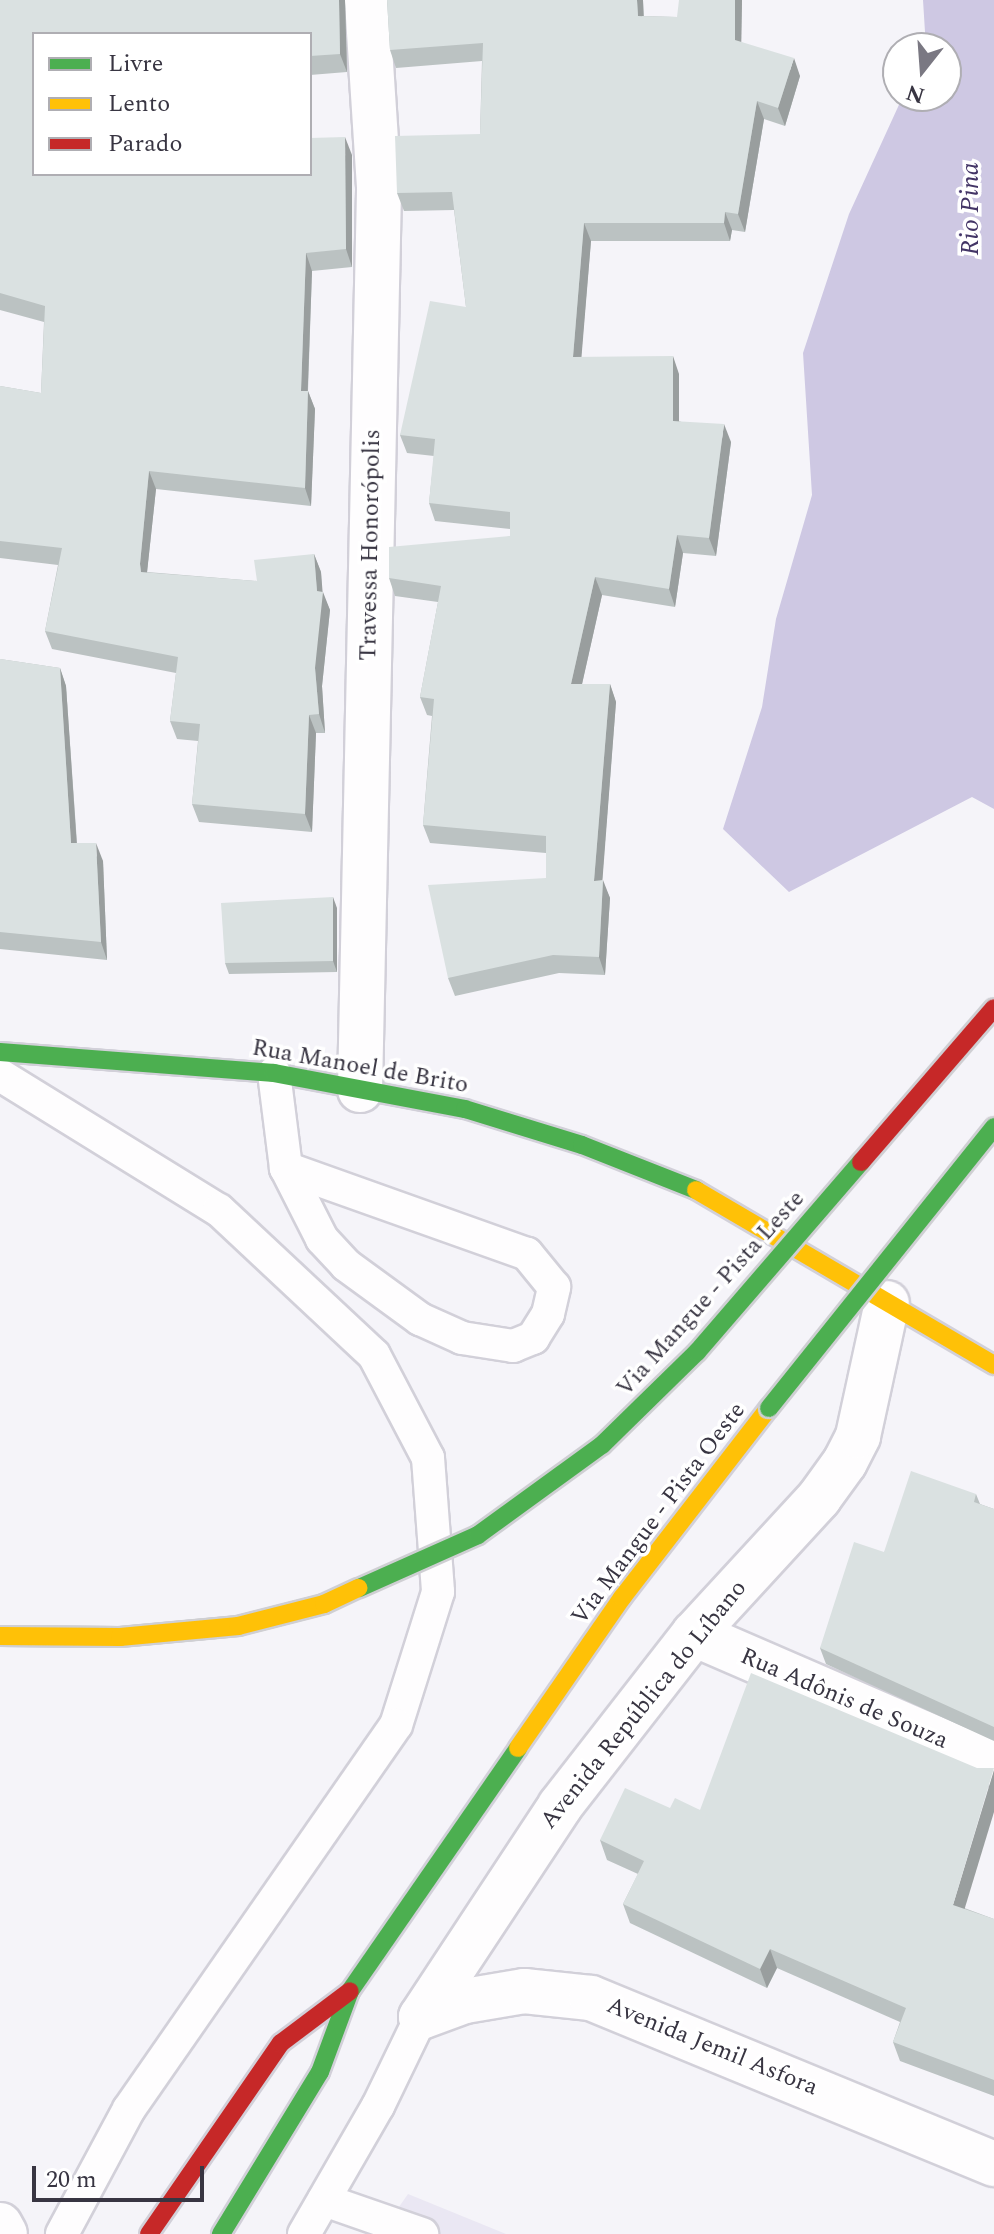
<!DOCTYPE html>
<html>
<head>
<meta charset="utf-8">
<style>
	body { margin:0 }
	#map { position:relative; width:994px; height:2234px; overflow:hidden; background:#f5f4f9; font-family:Spectral,serif }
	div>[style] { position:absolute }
	.built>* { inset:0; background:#eae7f3 }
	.water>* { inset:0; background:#cec8e3 }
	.roads { filter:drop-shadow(2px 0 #d2d0d9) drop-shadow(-2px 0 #d2d0d9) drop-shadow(0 2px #d2d0d9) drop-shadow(0 -2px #d2d0d9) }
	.lane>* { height:32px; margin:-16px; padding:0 16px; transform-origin:16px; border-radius:16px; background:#fefdfe }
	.street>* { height:44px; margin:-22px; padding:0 22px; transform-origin:22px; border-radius:22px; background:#fefdfe }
	.fast>* { height:18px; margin:-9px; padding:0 9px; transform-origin:9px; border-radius:9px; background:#4caf50 }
	.slow>* { height:18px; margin:-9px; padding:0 9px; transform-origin:9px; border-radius:9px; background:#ffc107 }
	.jam>* { height:18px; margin:-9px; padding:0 9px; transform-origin:9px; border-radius:9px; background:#c62828 }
	.bridges { filter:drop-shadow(2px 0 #cfcfd3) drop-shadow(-2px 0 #cfcfd3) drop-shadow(0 2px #cfcfd3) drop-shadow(0 -2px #cfcfd3) }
	.fast-bridge>* { height:18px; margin:-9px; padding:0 9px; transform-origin:9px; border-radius:9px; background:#4caf50 }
	.slow-bridge>* { height:18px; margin:-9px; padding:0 9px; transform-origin:9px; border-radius:9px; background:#ffc107 }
	.jam-bridge>* { height:18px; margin:-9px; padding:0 9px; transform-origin:9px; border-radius:9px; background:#c62828 }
	.wall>* { inset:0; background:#bbc2c2 }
	.shaded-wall>* { inset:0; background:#999e9e }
	.building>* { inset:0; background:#dae1e1 }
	span { translate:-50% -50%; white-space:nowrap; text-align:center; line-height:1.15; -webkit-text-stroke:7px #fff; paint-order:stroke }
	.street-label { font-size:24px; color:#383542 }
	.water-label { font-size:26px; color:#433566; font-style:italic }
	.legend { position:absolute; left:32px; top:32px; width:280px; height:144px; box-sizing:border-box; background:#fff; border:2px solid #afaeb3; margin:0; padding:10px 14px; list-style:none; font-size:24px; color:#383542 }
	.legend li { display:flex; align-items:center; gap:16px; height:40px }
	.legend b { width:40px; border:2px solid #afaeb3 }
	.north { position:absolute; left:882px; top:32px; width:80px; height:80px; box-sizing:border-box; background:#fff; border:2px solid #afaeb3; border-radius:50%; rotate:197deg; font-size:22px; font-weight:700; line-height:32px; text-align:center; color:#383542 }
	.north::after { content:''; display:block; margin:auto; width:28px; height:36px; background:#7a7882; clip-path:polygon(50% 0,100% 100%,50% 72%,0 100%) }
	.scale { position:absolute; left:32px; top:2166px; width:172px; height:36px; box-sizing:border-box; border:4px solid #383542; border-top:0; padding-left:10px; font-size:24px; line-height:28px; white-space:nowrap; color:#383542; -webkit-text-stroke:6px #fff; paint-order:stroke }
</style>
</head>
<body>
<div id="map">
	<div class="built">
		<i style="clip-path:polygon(408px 2194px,506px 2234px,380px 2234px)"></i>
	</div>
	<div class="water">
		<i style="clip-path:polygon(923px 0,994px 0,994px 809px,972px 797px,789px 892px,723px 829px,762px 707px,776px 619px,812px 495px,803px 353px,849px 214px,903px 96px,946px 96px,946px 48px,926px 48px)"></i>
	</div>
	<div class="roads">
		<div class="lane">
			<i style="left:274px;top:1073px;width:96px;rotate:82.8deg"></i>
			<i style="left:286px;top:1168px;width:80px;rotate:63.1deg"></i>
			<i style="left:322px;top:1239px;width:35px;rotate:47deg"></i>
			<i style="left:346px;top:1265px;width:92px;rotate:36.1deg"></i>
			<i style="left:420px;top:1319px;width:46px;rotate:24.3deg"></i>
			<i style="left:462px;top:1338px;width:52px;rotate:8.9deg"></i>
			<i style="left:513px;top:1346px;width:22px;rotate:-22deg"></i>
			<i style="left:533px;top:1338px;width:28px;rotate:-58deg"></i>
			<i style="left:548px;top:1314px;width:28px;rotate:-77deg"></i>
			<i style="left:554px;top:1287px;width:43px;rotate:-129.3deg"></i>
			<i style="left:527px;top:1254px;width:256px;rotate:-160.4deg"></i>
			<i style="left:0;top:1075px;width:257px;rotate:31.7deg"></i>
			<i style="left:219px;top:1210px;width:212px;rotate:43.1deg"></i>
			<i style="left:374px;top:1355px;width:116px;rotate:62.3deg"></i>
			<i style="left:428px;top:1458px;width:134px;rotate:85.7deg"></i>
			<i style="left:438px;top:1592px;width:139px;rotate:107.5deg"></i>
			<i style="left:396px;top:1725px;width:468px;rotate:124.8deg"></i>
			<i style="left:129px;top:2109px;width:142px;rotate:118.2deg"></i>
			<i style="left:324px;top:2200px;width:104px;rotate:19.1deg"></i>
			<i style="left:304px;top:2234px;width:148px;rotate:-60deg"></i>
			<i style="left:378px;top:2106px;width:99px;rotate:-64.2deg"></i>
		</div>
		<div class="street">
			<i style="left:360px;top:1090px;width:903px;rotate:-88.79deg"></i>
			<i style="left:379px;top:187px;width:187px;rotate:-93.7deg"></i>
			<i style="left:694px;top:1634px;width:327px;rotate:23.4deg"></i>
			<i style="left:421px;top:2017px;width:253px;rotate:-56.6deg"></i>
			<i style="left:560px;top:1806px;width:218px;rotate:-52.1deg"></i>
			<i style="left:694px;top:1634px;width:185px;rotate:-47.4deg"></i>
			<i style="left:819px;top:1498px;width:44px;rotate:-54.2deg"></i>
			<i style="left:845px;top:1462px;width:29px;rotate:-63deg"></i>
			<i style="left:858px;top:1436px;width:136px;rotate:-77.7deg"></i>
			<i style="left:421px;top:2017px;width:47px;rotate:-20deg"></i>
			<i style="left:465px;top:2001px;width:60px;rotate:-9.6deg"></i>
			<i style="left:524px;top:1991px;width:67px;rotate:6deg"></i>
			<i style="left:591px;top:1998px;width:436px;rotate:22.4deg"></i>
			<i style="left:0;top:2225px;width:10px;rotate:61deg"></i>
		</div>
		<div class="fast">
			<i style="left:0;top:1052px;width:275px;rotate:4.4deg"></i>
			<i style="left:274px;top:1073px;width:194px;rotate:10.7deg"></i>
			<i style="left:465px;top:1109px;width:122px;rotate:17.1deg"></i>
			<i style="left:582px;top:1145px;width:123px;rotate:21.5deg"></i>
			<i style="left:221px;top:2234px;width:190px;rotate:-58.6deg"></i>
			<i style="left:320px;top:2072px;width:86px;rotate:-69.7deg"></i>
			<i style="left:350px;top:1991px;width:295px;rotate:-55.3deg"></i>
		</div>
		<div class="slow">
			<i style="left:696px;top:1190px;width:346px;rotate:30.4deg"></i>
			<i style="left:518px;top:1748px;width:183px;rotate:-55.3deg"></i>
			<i style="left:622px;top:1598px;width:240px;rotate:-52.3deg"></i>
		</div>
		<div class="jam">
			<i style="left:149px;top:2234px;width:232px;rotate:-55.4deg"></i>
			<i style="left:281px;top:2043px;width:86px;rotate:-37deg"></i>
		</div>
	</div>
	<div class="bridges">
		<div class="fast-bridge">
			<i style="left:769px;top:1408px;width:360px;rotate:-51.3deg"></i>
			<i style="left:359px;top:1588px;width:130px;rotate:-24deg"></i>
			<i style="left:478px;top:1535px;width:153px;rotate:-36deg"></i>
			<i style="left:602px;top:1445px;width:133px;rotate:-44.4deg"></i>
			<i style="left:697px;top:1352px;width:251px;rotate:-49.2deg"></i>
		</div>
		<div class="slow-bridge">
			<i style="left:0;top:1636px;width:120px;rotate:0.5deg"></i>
			<i style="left:120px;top:1637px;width:119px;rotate:-5.3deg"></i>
			<i style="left:238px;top:1626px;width:89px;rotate:-14.3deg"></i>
			<i style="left:324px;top:1604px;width:38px;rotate:-25deg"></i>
		</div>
		<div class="jam-bridge">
			<i style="left:861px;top:1162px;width:203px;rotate:-49.2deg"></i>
		</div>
	</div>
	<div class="wall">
		<i style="clip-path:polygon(0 0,345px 0,347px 72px,310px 75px,310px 34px,34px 34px,34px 174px,352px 155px,352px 267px,312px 271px,308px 391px,315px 409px,311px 506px,156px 489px,147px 572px,257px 581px,314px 554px,321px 572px,322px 592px,330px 610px,322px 686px,325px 733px,316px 733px,312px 832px,199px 822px,192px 804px,198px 741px,177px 739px,170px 721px,176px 673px,52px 649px,45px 631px,58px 565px,0 558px,0 386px,41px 393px,44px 322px,0 310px)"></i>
		<i style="clip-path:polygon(387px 0,643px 0,644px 16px,677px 17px,742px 0,741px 42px,800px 76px,785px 126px,764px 119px,745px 232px,732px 230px,730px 241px,591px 241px,581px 357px,679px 374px,679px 421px,731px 442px,716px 556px,683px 553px,675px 607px,602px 595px,582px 684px,610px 684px,616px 702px,602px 880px,610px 898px,605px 975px,559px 973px,455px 996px,448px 978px,546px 878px,546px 853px,430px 843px,423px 825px,432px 716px,427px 715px,420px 697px,438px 602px,395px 596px,389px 578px,510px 536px,510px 529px,435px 521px,429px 503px,434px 456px,407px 453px,400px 435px,466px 307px,454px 210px,404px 211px,397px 193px,480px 134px,482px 61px,396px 68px,390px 50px)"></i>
		<i style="clip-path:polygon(0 659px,60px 668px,66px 686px,77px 843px,103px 861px,107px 960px,0 949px)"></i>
		<i style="clip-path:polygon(337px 908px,337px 972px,229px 974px,225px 963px)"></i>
		<i style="clip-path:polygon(976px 1494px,980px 1504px,994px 1509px,994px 1741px,826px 1664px,820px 1648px,884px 1552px)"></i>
		<i style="clip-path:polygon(670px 1808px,700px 1810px,994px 1919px,994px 2096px,900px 2061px,893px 2042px,900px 2022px,777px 1968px,767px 1988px,630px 1923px,623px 1904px,638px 1874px,607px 1860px,600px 1840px)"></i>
	</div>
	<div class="shaded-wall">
		<i style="clip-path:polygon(339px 0,345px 0,347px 72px,340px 54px)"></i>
		<i style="clip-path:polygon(637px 0,643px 0,644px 34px,638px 16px)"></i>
		<i style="clip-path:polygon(735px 0,742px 0,741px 58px,735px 40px)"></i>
		<i style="clip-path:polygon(794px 58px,800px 76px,785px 126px,778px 108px)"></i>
		<i style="clip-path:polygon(757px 101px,764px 119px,745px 232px,738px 214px)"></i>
		<i style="clip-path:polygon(345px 137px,352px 155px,352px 267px,346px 249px)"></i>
		<i style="clip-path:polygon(725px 212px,732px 230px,730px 241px,724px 223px)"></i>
		<i style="clip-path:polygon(584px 223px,591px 241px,580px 375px,573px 357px)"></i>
		<i style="clip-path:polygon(306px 253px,312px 271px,307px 409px,301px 391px)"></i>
		<i style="clip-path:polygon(673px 356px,679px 374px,679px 439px,673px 421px)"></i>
		<i style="clip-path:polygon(308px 391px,315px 409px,311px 506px,305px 488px)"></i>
		<i style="clip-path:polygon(724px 424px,731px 442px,716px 556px,709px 538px)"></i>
		<i style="clip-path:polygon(149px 471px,156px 489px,146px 582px,141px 572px,140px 564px)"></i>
		<i style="clip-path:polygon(677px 535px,683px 553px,675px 607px,669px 589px)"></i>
		<i style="clip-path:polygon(314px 554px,321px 572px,323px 597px,323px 592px,330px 610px,322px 686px,325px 733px,319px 714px,315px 668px,317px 591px)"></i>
		<i style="clip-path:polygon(595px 577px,602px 595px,578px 702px,571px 684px)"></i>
		<i style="clip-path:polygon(60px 668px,66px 686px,78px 862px,71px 843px)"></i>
		<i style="clip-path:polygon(610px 684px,616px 702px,601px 899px,594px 881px)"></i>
		<i style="clip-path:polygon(309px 715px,316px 733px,312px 832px,305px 814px)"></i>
		<i style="clip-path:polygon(96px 843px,103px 861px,107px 960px,101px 942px)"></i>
		<i style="clip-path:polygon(603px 880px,610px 898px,605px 975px,599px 957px)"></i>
		<i style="clip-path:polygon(333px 897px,337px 908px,337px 972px,333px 961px)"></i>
		<i style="clip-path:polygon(994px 1770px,994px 1812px,960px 1924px,953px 1905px)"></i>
		<i style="clip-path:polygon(770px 1949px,777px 1968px,767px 1988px,760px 1969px)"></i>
	</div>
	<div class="building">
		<i style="clip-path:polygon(0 0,339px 0,340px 54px,310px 56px,310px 34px,34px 34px,34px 174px,310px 174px,310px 138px,345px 137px,346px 249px,306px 253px,301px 391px,308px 391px,305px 488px,149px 471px,140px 564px,141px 572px,257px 581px,254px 560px,314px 554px,317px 591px,323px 592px,315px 668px,319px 714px,309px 715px,305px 814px,192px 804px,200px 724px,170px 721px,178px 657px,45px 631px,62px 548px,0 541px,0 386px,41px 393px,45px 306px,0 293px)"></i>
		<i style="clip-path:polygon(387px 0,637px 0,638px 16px,677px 17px,679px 0,735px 0,735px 40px,794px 58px,778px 108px,757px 101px,738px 214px,725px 212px,724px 223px,584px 223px,573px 357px,673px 356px,673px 421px,724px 424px,709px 538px,677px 535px,669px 589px,595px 577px,571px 684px,610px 684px,594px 881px,603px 880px,599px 957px,553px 955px,448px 978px,428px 885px,546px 878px,546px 836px,423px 825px,434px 699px,420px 697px,441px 586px,389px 578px,389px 547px,510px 536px,510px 512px,429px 503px,435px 439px,400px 435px,430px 301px,466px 307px,452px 192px,397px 193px,395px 136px,480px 134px,483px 43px,390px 50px)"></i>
		<i style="clip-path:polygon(0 659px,60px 668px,71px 843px,96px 843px,101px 942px,0 932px)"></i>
		<i style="clip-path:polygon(333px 897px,333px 961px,225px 963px,221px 903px)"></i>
		<i style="clip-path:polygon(911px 1471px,976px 1494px,974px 1502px,994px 1509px,994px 1727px,820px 1648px,854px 1542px,884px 1552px)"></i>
		<i style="clip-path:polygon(751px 1673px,977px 1768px,994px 1768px,953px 1905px,994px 1919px,994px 2080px,893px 2042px,906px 2008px,770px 1949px,760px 1969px,623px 1904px,644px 1861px,600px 1840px,625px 1788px,670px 1808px,675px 1798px,700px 1810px)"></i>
	</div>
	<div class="street-label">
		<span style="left:371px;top:545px;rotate:-89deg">Travessa Honorópolis</span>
		<span style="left:360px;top:1067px;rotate:10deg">Rua Manoel de Brito</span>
		<span style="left:711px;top:1294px;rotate:-48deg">Via Mangue - Pista Leste</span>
		<span style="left:659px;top:1514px;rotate:-53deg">Via Mangue - Pista Oeste</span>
		<span style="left:844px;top:1699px;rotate:23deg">Rua Adônis de Souza</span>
		<span style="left:644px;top:1705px;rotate:-51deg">Avenida República do Líbano</span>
		<span style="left:712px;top:2047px;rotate:22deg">Avenida Jemil Asfora</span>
	</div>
	<div class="water-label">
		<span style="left:971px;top:209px;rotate:-90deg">Rio Pina</span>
	</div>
	<ul class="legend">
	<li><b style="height:10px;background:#4caf50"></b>Livre</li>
	<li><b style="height:10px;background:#ffc107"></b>Lento</li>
	<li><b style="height:10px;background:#c62828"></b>Parado</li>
	</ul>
	<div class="north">N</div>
	<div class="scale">20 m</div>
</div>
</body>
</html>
